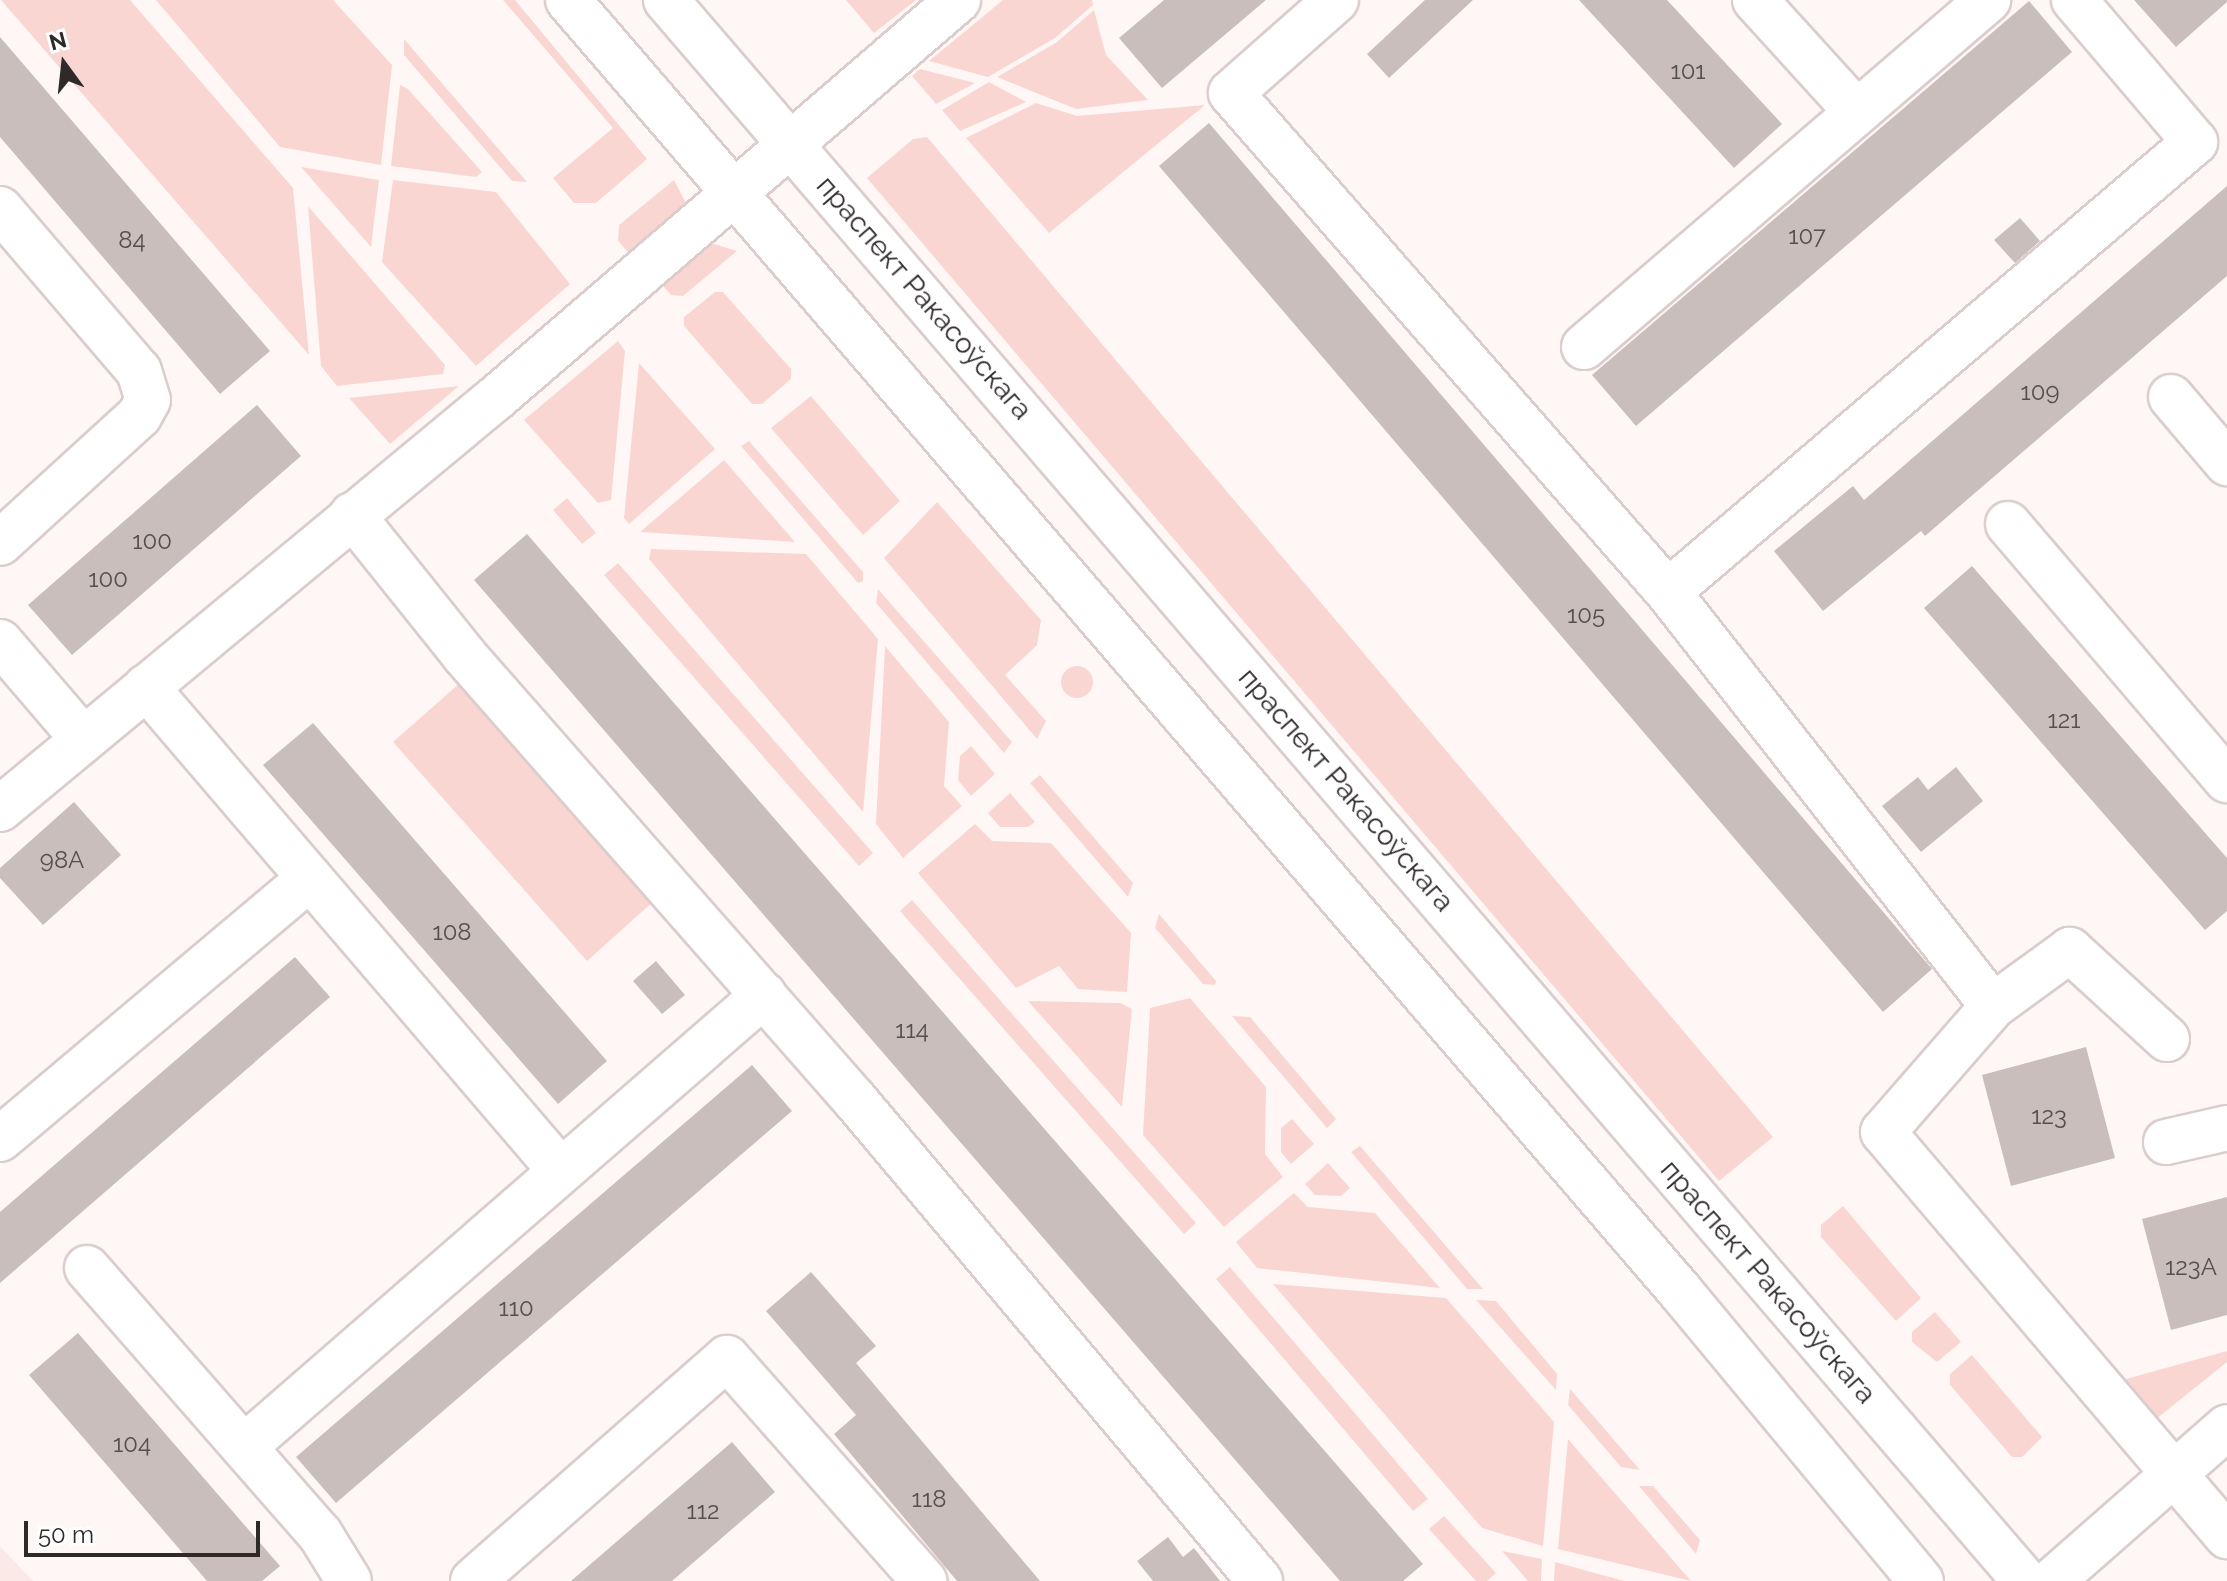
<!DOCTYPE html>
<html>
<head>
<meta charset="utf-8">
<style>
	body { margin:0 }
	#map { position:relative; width:2227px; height:1581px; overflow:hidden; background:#fff7f6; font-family:Raleway,sans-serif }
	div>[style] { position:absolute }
	.built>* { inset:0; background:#fbe9e8 }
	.green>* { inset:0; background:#fad6d3 }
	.round { border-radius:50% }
	.building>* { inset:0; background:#cabebd }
	.roads { filter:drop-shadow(2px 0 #dacdcc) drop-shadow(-2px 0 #dacdcc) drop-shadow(0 2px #dacdcc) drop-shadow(0 -2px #dacdcc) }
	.minor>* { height:44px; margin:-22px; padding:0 22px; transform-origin:22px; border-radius:22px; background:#fff }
	.major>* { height:44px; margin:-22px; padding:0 22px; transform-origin:22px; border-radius:22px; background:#fff }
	span { translate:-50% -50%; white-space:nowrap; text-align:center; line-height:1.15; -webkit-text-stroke:6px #fff; paint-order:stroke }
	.number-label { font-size:24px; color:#564f4f }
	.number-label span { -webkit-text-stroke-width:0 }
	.street-label { font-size:28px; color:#2f2a2a }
	.north { position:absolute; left:24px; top:24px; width:80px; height:80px; -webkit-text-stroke:6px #fff; paint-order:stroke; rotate:345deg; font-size:22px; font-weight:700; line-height:32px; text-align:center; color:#2f2a2a }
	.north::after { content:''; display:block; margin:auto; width:28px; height:36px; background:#2f2a2a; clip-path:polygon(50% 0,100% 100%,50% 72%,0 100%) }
	.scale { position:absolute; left:24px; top:1521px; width:236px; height:36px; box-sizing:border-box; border:4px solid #2f2a2a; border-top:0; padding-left:10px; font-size:24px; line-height:28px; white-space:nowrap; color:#2f2a2a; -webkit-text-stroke:6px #fff; paint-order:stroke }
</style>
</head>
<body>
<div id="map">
	<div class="built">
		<i style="clip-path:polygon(0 1546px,33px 1581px,0 1581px)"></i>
	</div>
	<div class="green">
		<i style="clip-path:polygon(1px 0,130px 0,293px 188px,309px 355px)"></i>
		<i style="clip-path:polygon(156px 0,333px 0,392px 65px,381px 165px,280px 147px)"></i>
		<i style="clip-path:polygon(503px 0,515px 0,647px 159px,596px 203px,574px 203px,553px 178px,613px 128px)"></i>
		<i style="clip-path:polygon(846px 0,916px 0,874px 33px)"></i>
		<i style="clip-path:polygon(1003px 0,1092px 0,1093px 5px,1055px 38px,988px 77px,929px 61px)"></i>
		<i style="clip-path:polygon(1094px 10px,1106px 55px,1148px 100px,1076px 109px,997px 77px,1057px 42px)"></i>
		<i style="clip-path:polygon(404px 39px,527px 182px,512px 181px,404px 55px)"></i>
		<i style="clip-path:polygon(920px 69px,975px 83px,936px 104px,912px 76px)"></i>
		<i style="clip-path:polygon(989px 82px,1026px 102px,960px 131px,942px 110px)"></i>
		<i style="clip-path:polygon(400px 85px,408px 89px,482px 172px,476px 177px,391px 166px)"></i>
		<i style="clip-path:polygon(1036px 103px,1077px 116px,1205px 105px,1049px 233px,966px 138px)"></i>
		<i style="clip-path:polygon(927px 137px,1773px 1137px,1719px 1181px,867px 178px,913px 139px)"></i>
		<i style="clip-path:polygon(301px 167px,379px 180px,371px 247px)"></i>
		<i style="clip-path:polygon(393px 180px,496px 192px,570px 284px,476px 366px,382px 262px)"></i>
		<i style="clip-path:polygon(674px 180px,687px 205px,635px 260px,618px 241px,619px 225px)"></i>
		<i style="clip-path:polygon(308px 206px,445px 365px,443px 374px,337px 386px,321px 366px)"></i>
		<i style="clip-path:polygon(711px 243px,737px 251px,683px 296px,671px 295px,661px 284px)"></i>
		<i style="clip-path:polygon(715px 292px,723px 292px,791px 369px,791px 379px,762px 404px,752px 404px,684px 326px,684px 317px)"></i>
		<i style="clip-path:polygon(618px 341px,625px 351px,611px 500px,598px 503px,524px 420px)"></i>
		<i style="clip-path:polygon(639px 363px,715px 449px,629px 524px,624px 518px)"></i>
		<i style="clip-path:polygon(459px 386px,390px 444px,349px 398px)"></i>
		<i style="clip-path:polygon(811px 396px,900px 501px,863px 535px,771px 428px)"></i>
		<i style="clip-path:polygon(749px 441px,863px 572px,863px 581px,858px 583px,741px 446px)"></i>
		<i style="clip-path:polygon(724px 460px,795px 542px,640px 532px)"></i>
		<i style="clip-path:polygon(567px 498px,596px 533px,582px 544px,553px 510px)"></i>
		<i style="clip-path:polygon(937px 502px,1041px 620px,1037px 645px,1005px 675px,1046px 721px,1037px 739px,884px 558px)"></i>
		<i style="clip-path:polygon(651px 549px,806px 554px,878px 639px,863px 812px,649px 559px)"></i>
		<i style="clip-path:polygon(618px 563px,873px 853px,859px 866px,604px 575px)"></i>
		<i style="clip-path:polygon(878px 589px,1012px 742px,1004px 753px,876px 603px)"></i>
		<i style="clip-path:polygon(885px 646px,949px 722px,944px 786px,962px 806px,903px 858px,876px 824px)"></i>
		<i class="round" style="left:1061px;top:666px;width:32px;height:32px"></i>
		<i style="clip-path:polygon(461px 682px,655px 900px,587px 961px,393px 742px)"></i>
		<i style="clip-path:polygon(971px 746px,995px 774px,971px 796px,958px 780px,960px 756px)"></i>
		<i style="clip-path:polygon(1040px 775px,1133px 883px,1128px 897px,1030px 783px)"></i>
		<i style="clip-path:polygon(1010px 793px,1035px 822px,1028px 827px,1000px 827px,988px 813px)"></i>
		<i style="clip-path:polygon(975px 824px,992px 841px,1051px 843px,1131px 933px,1127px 992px,1078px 989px,1059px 966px,1016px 988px,918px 873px)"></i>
		<i style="clip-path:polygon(912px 900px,1196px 1223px,1184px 1234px,900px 911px)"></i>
		<i style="clip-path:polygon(1159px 914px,1216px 981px,1215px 985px,1203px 984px,1155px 928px)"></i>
		<i style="clip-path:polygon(1190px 998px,1266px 1087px,1265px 1154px,1283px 1177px,1224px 1227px,1143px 1135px,1150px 1008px)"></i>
		<i style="clip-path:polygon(1028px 1001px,1120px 1003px,1132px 1009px,1122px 1107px)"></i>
		<i style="clip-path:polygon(1232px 1016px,1250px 1017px,1336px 1119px,1327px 1128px)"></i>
		<i style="clip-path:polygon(1292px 1119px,1314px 1144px,1291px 1164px,1281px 1152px,1281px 1128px)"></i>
		<i style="clip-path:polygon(1360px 1146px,1483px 1289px,1467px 1289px,1351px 1152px)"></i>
		<i style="clip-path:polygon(1328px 1163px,1350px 1188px,1341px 1196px,1315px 1195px,1305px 1184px)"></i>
		<i style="clip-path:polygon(1294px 1193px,1308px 1207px,1375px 1213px,1440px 1288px,1257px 1268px,1236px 1242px)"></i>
		<i style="clip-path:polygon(1843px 1206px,1921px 1298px,1896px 1321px,1821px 1237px,1821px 1225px)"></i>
		<i style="clip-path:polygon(1230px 1267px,1428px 1499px,1413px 1511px,1216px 1279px)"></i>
		<i style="clip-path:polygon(1273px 1284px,1446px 1298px,1554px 1422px,1543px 1546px,1482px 1528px)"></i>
		<i style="clip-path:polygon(1476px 1300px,1496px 1301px,1557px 1374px,1556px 1390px)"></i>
		<i style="clip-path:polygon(1935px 1312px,1961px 1342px,1937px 1362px,1912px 1342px,1912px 1332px)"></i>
		<i style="clip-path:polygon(2227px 1351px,2227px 1362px,2150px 1424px,2108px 1384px)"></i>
		<i style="clip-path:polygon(1972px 1355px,2042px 1437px,2022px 1457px,2012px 1457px,1950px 1385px,1950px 1374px)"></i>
		<i style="clip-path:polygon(1570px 1389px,1640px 1470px,1621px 1467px,1568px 1405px)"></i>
		<i style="clip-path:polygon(1568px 1439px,1691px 1581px,1558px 1549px)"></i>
		<i style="clip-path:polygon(1639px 1486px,1653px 1486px,1700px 1540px,1696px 1554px)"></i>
		<i style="clip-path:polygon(1444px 1516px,1496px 1573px,1487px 1581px,1476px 1581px,1429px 1529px)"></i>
		<i style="clip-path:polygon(1502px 1551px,1542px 1559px,1541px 1581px,1528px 1581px)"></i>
		<i style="clip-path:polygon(1555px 1562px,1624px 1581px,1554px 1581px)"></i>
	</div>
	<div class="building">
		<i style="clip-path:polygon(1164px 0,1266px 0,1162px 88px,1119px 38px)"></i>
		<i style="clip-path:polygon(1425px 0,1473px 0,1389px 78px,1367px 54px)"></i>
		<i style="clip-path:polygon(1579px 0,1667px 0,1782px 124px,1734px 168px)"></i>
		<i style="clip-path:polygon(2134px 0,2227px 0,2227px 2px,2176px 47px)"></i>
		<i style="clip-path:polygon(2029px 1px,2072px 52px,1636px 426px,1592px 375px)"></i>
		<i style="clip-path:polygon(0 37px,270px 351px,220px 394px,0 137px)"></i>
		<i style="clip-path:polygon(1209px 123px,1932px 969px,1883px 1012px,1159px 166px)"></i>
		<i style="clip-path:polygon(2227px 186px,2227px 276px,1925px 536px,1921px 531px,1823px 611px,1774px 551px,1853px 486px,1864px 500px)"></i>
		<i style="clip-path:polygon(2020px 218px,2040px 241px,2015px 263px,1994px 240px)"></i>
		<i style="clip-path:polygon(257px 405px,301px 456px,72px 655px,28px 605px)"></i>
		<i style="clip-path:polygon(527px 534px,1423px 1564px,1403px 1581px,1340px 1581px,474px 580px)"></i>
		<i style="clip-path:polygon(1972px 566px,2227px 858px,2227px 911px,2205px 930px,1924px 608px)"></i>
		<i style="clip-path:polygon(313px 723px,607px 1061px,558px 1104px,263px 765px)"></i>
		<i style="clip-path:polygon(1956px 767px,1983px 801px,1921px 852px,1882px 806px,1918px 777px,1928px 790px)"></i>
		<i style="clip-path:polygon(74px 802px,121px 855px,43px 925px,0 878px,0 868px)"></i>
		<i style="clip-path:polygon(295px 957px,330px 997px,0 1283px,0 1212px)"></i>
		<i style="clip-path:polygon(656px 961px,685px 995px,662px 1014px,633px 981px)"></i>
		<i style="clip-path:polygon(2086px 1047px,2115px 1158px,2011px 1186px,1982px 1075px)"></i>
		<i style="clip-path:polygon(752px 1065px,792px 1111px,336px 1503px,296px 1457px)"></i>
		<i style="clip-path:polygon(2227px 1197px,2227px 1315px,2171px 1330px,2142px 1219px)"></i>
		<i style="clip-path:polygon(811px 1272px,876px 1346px,856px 1363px,1040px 1581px,957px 1581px,834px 1434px,856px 1415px,766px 1311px)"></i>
		<i style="clip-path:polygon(78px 1333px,280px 1566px,262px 1581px,207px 1581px,29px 1375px)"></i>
		<i style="clip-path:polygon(732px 1442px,775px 1492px,672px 1581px,571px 1581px)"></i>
		<i style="clip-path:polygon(1168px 1537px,1183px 1557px,1194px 1548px,1220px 1581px,1153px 1581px,1137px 1561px)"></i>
	</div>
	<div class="roads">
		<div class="minor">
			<i style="left:1336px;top:0;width:140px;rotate:138.5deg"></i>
			<i style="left:1231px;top:93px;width:663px;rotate:48.79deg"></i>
			<i style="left:1668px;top:592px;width:526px;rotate:51.87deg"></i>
			<i style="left:1755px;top:0;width:151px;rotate:47.7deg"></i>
			<i style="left:0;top:209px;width:213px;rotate:49.4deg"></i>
			<i style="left:139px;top:371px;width:30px;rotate:73deg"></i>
			<i style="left:148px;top:400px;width:18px;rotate:119deg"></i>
			<i style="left:139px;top:416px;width:188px;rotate:137.6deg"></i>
			<i style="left:1584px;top:347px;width:533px;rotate:-40.66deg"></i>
			<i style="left:2171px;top:397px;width:87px;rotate:49.7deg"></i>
			<i style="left:352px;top:515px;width:179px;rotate:51.3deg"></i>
			<i style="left:464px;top:655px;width:592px;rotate:48.7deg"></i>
			<i style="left:855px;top:1100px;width:629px;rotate:49.9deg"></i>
			<i style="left:2008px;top:524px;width:337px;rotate:49.5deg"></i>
			<i style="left:1668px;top:592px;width:693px;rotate:-40.49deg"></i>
			<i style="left:2195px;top:142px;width:187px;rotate:-130.4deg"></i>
			<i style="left:0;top:642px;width:128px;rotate:49.4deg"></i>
			<i style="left:146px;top:687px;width:636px;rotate:49.4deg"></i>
			<i style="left:0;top:809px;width:644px;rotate:-39.65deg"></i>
			<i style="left:496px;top:398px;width:610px;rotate:-40.74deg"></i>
			<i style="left:2167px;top:1039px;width:132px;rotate:-137.5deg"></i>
			<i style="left:2070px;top:950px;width:95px;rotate:144deg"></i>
			<i style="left:1993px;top:1006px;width:167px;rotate:131.1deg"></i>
			<i style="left:1883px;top:1132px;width:531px;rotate:49.59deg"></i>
			<i style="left:0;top:1139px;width:405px;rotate:-40.1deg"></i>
			<i style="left:2166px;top:1142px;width:63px;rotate:-12.9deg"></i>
			<i style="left:87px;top:1268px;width:354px;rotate:48.8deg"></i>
			<i style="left:320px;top:1534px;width:55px;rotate:58.3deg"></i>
			<i style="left:244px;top:1447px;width:689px;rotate:-41deg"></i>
			<i style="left:473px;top:1581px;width:338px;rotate:-41.3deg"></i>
			<i style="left:727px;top:1358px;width:298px;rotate:48.5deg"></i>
			<i style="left:2052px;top:1581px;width:233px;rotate:-41.3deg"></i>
		</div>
		<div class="major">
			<i style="left:568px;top:0;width:1704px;rotate:49.26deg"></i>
			<i style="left:1680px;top:1291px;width:377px;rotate:50.3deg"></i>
			<i style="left:666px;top:0;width:2085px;rotate:49.32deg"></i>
		</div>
	</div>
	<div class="number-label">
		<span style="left:1688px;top:71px">101</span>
		<span style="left:1807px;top:236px">107</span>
		<span style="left:132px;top:240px">84</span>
		<span style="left:2040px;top:392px">109</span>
		<span style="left:152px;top:541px">100</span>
		<span style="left:108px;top:579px">100</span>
		<span style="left:1586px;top:615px">105</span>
		<span style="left:2064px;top:720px">121</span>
		<span style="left:62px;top:860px">98А</span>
		<span style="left:452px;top:932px">108</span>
		<span style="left:912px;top:1030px">114</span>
		<span style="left:2049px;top:1116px">123</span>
		<span style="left:2191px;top:1267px">123А</span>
		<span style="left:516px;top:1308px">110</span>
		<span style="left:132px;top:1444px">104</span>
		<span style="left:929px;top:1499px">118</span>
		<span style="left:703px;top:1511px">112</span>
	</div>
	<div class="street-label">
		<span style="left:924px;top:298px;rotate:49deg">праспект Ракасоўскага</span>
		<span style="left:1346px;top:790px;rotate:49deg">праспект Ракасоўскага</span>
		<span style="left:1768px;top:1282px;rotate:49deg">праспект Ракасоўскага</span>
	</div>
	<div class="north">N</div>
	<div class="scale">50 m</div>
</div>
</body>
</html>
